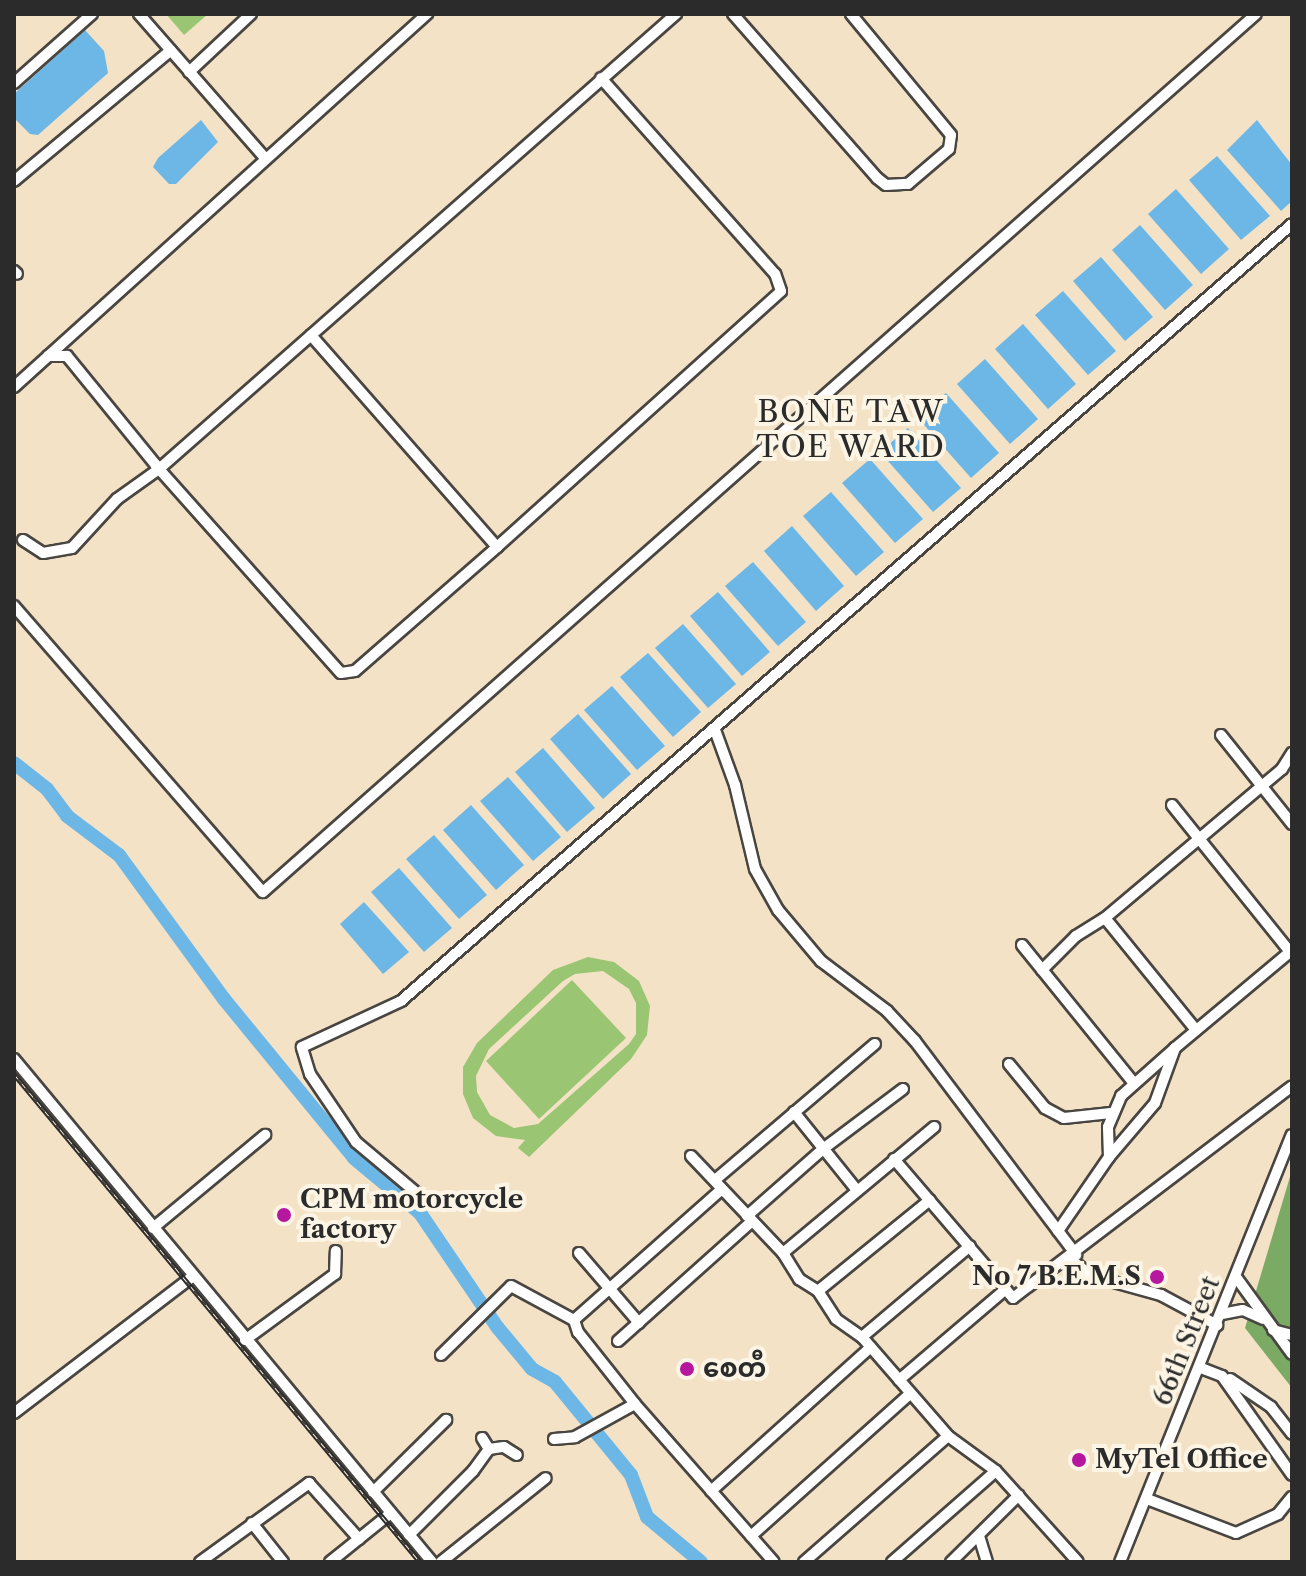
<!DOCTYPE html>
<html>
<head>
<meta charset="utf-8">
<style>
	body { margin:0 }
	#map { position:relative; width:1306px; height:1576px; overflow:hidden; background:#f4e2c7; font-family:"Libre Caslon Text","Noto Sans Myanmar",serif }
	div>[style] { position:absolute }
	.green>* { inset:0; background:#9ac572 }
	.forest>* { inset:0; background:#7baa64 }
	.water>* { inset:0; background:#6cb7e5 }
	.river>* { height:14px; margin:-7px; padding:0 7px; transform-origin:7px; border-radius:7px; background:#6cb7e5 }
	.roads { filter:drop-shadow(2px 0 #494642) drop-shadow(-2px 0 #494642) drop-shadow(0 2px #494642) drop-shadow(0 -2px #494642) }
	.minor>* { height:10px; margin:-5px; padding:0 5px; transform-origin:5px; border-radius:5px; background:#fff }
	.rail>* { height:5px; margin-top:-2.5px; transform-origin:0; background:repeating-linear-gradient(90deg,#fcf5e5 0 6px,#2b2b2b 0 12px); box-sizing:border-box; border-block:2px solid #2b2b2b }
	.dots>* { width:22px; height:22px; translate:-50% -50%; box-sizing:border-box; border:4px solid #fcf5e5; border-radius:50% }
	span { translate:-50% -50%; white-space:nowrap; text-align:center; line-height:1.15; -webkit-text-stroke:8px #fcf5e5; paint-order:stroke }
	.poi-label { font-size:26px; color:#2b2b2b; font-weight:700 }
	.left { translate:0 -50%; text-align:left }
	.right { translate:-100% -50%; text-align:right }
	.street-label { font-size:26px; color:#2b2b2b }
	.quarter-label { font-size:30px; color:#2b2b2b; letter-spacing:2px }
	.frame { position:absolute; inset:0; border:16px solid #2b2b2b; pointer-events:none }
</style>
</head>
<body>
<div id="map">
	<div class="green">
		<i style="clip-path:polygon(166px 14px,208px 14px,184px 35px)"></i>
		<i style="clip-path:polygon(evenodd,588px 957px,614px 962px,639px 981px,650px 1006px,647px 1035px,631px 1059px,529px 1157px,518px 1148px,525px 1140px,496px 1136px,473px 1118px,463px 1094px,463px 1067px,477px 1043px,553px 970px,588px 957px,603px 971px,629px 989px,636px 1003px,636px 1034px,629px 1044px,538px 1124px,514px 1128px,490px 1115px,477px 1092px,476px 1076px,489px 1049px,563px 981px,575px 974px,603px 971px)"></i>
		<i style="clip-path:polygon(572px 980px,626px 1038px,539px 1119px,486px 1061px)"></i>
	</div>
	<div class="forest">
		<i style="clip-path:polygon(1292px 1170px,1292px 1388px,1245px 1328px)"></i>
	</div>
	<div class="water">
		<i style="clip-path:polygon(85px 30px,104px 51px,108px 73px,38px 135px,30px 134px,14px 118px,14px 94px)"></i>
		<i style="clip-path:polygon(201px 120px,218px 142px,176px 184px,169px 184px,153px 167px,158px 158px)"></i>
		<i style="clip-path:polygon(1257px 120px,1292px 165px,1292px 201px,1281px 211px,1227px 150px)"></i>
		<i style="clip-path:polygon(1217px 156px,1270px 216px,1241px 240px,1189px 180px)"></i>
		<i style="clip-path:polygon(1176px 189px,1229px 249px,1201px 274px,1148px 214px)"></i>
		<i style="clip-path:polygon(1140px 225px,1193px 285px,1165px 310px,1112px 250px)"></i>
		<i style="clip-path:polygon(1101px 257px,1153px 317px,1125px 341px,1073px 281px)"></i>
		<i style="clip-path:polygon(1063px 291px,1116px 351px,1088px 375px,1035px 315px)"></i>
		<i style="clip-path:polygon(1023px 324px,1076px 384px,1048px 409px,995px 349px)"></i>
		<i style="clip-path:polygon(985px 359px,1038px 419px,1010px 444px,957px 384px)"></i>
		<i style="clip-path:polygon(946px 393px,999px 453px,971px 478px,918px 418px)"></i>
		<i style="clip-path:polygon(908px 428px,961px 488px,933px 512px,880px 452px)"></i>
		<i style="clip-path:polygon(870px 459px,923px 519px,895px 543px,842px 483px)"></i>
		<i style="clip-path:polygon(831px 492px,884px 552px,856px 576px,803px 516px)"></i>
		<i style="clip-path:polygon(792px 526px,844px 586px,816px 611px,764px 551px)"></i>
		<i style="clip-path:polygon(753px 562px,806px 622px,778px 646px,725px 586px)"></i>
		<i style="clip-path:polygon(718px 592px,770px 652px,742px 676px,690px 616px)"></i>
		<i style="clip-path:polygon(683px 624px,736px 684px,708px 708px,655px 648px)"></i>
		<i style="clip-path:polygon(648px 653px,701px 712px,673px 737px,620px 677px)"></i>
		<i style="clip-path:polygon(612px 686px,665px 746px,637px 770px,584px 710px)"></i>
		<i style="clip-path:polygon(578px 714px,631px 774px,603px 799px,550px 739px)"></i>
		<i style="clip-path:polygon(543px 748px,595px 808px,567px 832px,515px 772px)"></i>
		<i style="clip-path:polygon(508px 777px,561px 837px,533px 861px,480px 801px)"></i>
		<i style="clip-path:polygon(471px 805px,524px 865px,496px 890px,443px 830px)"></i>
		<i style="clip-path:polygon(434px 835px,487px 895px,459px 919px,406px 859px)"></i>
		<i style="clip-path:polygon(399px 868px,452px 928px,424px 952px,371px 892px)"></i>
		<i style="clip-path:polygon(364px 902px,409px 952px,383px 974px,340px 924px)"></i>
	</div>
	<div class="river">
		<i style="left:14px;top:763px;width:42px;rotate:38.2deg"></i>
		<i style="left:47px;top:789px;width:34px;rotate:53deg"></i>
		<i style="left:67px;top:816px;width:65px;rotate:36.9deg"></i>
		<i style="left:119px;top:855px;width:178px;rotate:53.9deg"></i>
		<i style="left:224px;top:999px;width:205px;rotate:50.7deg"></i>
		<i style="left:354px;top:1158px;width:86px;rotate:39.8deg"></i>
		<i style="left:420px;top:1213px;width:139px;rotate:55.9deg"></i>
		<i style="left:498px;top:1328px;width:53px;rotate:50.3deg"></i>
		<i style="left:532px;top:1369px;width:26px;rotate:29deg"></i>
		<i style="left:555px;top:1382px;width:120px;rotate:50.7deg"></i>
		<i style="left:631px;top:1475px;width:45px;rotate:69.1deg"></i>
		<i style="left:647px;top:1517px;width:70px;rotate:39.8deg"></i>
	</div>
	<div class="roads">
		<div class="minor">
			<i style="left:139px;top:14px;width:190px;rotate:48.8deg"></i>
			<i style="left:733px;top:14px;width:218px;rotate:48.7deg"></i>
			<i style="left:877px;top:178px;width:11px;rotate:38deg"></i>
			<i style="left:886px;top:185px;width:22px;rotate:-3deg"></i>
			<i style="left:908px;top:184px;width:54px;rotate:-40.5deg"></i>
			<i style="left:949px;top:149px;width:14px;rotate:-82deg"></i>
			<i style="left:951px;top:135px;width:157px;rotate:-129.6deg"></i>
			<i style="left:189px;top:72px;width:85px;rotate:-43.1deg"></i>
			<i style="left:14px;top:83px;width:104px;rotate:-41.5deg"></i>
			<i style="left:14px;top:181px;width:204px;rotate:-39.8deg"></i>
			<i style="left:14px;top:271px;width:4px;rotate:45deg"></i>
			<i style="left:48px;top:356px;width:19px"></i>
			<i style="left:67px;top:356px;width:146px;rotate:50.8deg"></i>
			<i style="left:159px;top:469px;width:689px;rotate:-41.35deg"></i>
			<i style="left:14px;top:387px;width:557px;rotate:-42.09deg"></i>
			<i style="left:159px;top:469px;width:273px;rotate:48.3deg"></i>
			<i style="left:341px;top:673px;width:14px;rotate:-8deg"></i>
			<i style="left:355px;top:671px;width:189px;rotate:-41.1deg"></i>
			<i style="left:497px;top:547px;width:282px;rotate:-131.3deg"></i>
			<i style="left:23px;top:540px;width:24px;rotate:33deg"></i>
			<i style="left:43px;top:553px;width:29px;rotate:-10deg"></i>
			<i style="left:72px;top:548px;width:67px;rotate:-47.4deg"></i>
			<i style="left:117px;top:499px;width:52px;rotate:-35.5deg"></i>
			<i style="left:159px;top:469px;width:6px;rotate:-129deg"></i>
			<i style="left:497px;top:547px;width:382px;rotate:-42deg"></i>
			<i style="left:781px;top:291px;width:18px;rotate:-109deg"></i>
			<i style="left:775px;top:274px;width:262px;rotate:-131.6deg"></i>
			<i style="left:14px;top:606px;width:379px;rotate:49deg"></i>
			<i style="left:263px;top:892px;width:1325px;rotate:-41.48deg"></i>
			<i style="left:715px;top:730px;width:59px;rotate:70deg"></i>
			<i style="left:735px;top:785px;width:86px;rotate:76.6deg"></i>
			<i style="left:755px;top:869px;width:47px;rotate:60.7deg"></i>
			<i style="left:778px;top:910px;width:67px;rotate:49.9deg"></i>
			<i style="left:821px;top:961px;width:83px;rotate:37.1deg"></i>
			<i style="left:887px;top:1011px;width:41px;rotate:47deg"></i>
			<i style="left:915px;top:1041px;width:268px;rotate:53deg"></i>
			<i style="left:1221px;top:735px;width:114px;rotate:51.4deg"></i>
			<i style="left:1172px;top:805px;width:189px;rotate:51.2deg"></i>
			<i style="left:1022px;top:945px;width:175px;rotate:51deg"></i>
			<i style="left:1042px;top:970px;width:48px;rotate:-45deg"></i>
			<i style="left:1076px;top:936px;width:34px;rotate:-32deg"></i>
			<i style="left:1196px;top:1030px;width:144px;rotate:-129.1deg"></i>
			<i style="left:1105px;top:918px;width:231px;rotate:-40.1deg"></i>
			<i style="left:1282px;top:769px;width:19px;rotate:-58deg"></i>
			<i style="left:14px;top:1059px;width:654px;rotate:50.27deg"></i>
			<i style="left:1009px;top:1064px;width:57px;rotate:50.7deg"></i>
			<i style="left:1045px;top:1108px;width:21px;rotate:28deg"></i>
			<i style="left:1064px;top:1118px;width:47px;rotate:-6.1deg"></i>
			<i style="left:794px;top:1112px;width:99px;rotate:51.2deg"></i>
			<i style="left:691px;top:1156px;width:134px;rotate:46.5deg"></i>
			<i style="left:783px;top:1253px;width:31px;rotate:58deg"></i>
			<i style="left:799px;top:1279px;width:22px;rotate:32deg"></i>
			<i style="left:818px;top:1291px;width:33px;rotate:57deg"></i>
			<i style="left:836px;top:1319px;width:32px;rotate:35deg"></i>
			<i style="left:862px;top:1337px;width:131px;rotate:49deg"></i>
			<i style="left:948px;top:1436px;width:59px;rotate:36.1deg"></i>
			<i style="left:996px;top:1471px;width:122px;rotate:48deg"></i>
			<i style="left:1109px;top:1157px;width:30px;rotate:-92deg"></i>
			<i style="left:1108px;top:1127px;width:34px;rotate:-67deg"></i>
			<i style="left:1121px;top:1096px;width:72px;rotate:-41.6deg"></i>
			<i style="left:894px;top:1159px;width:183px;rotate:49.4deg"></i>
			<i style="left:1013px;top:1298px;width:350px;rotate:-37.2deg"></i>
			<i style="left:715px;top:1180px;width:210px;rotate:-40.4deg"></i>
			<i style="left:722px;top:1189px;width:198px;rotate:138.5deg"></i>
			<i style="left:574px;top:1320px;width:13px;rotate:72deg"></i>
			<i style="left:578px;top:1332px;width:92px;rotate:51.6deg"></i>
			<i style="left:635px;top:1404px;width:210px;rotate:48.7deg"></i>
			<i style="left:425px;top:1200px;width:90px;rotate:-140deg"></i>
			<i style="left:356px;top:1142px;width:82px;rotate:-124.1deg"></i>
			<i style="left:310px;top:1074px;width:28px;rotate:-107deg"></i>
			<i style="left:302px;top:1047px;width:109px;rotate:-24.9deg"></i>
			<i style="left:401px;top:1001px;width:1182px;rotate:-41.09deg"></i>
			<i style="left:747px;top:1216px;width:101px;rotate:-41.4deg"></i>
			<i style="left:823px;top:1149px;width:100px;rotate:-36.9deg"></i>
			<i style="left:153px;top:1228px;width:146px;rotate:-39.7deg"></i>
			<i style="left:1058px;top:1231px;width:90px;rotate:-55.4deg"></i>
			<i style="left:1109px;top:1157px;width:71px;rotate:-49.6deg"></i>
			<i style="left:1155px;top:1103px;width:59px;rotate:-70deg"></i>
			<i style="left:1175px;top:1048px;width:153px;rotate:-39.9deg"></i>
			<i style="left:579px;top:1253px;width:92px;rotate:49.4deg"></i>
			<i style="left:783px;top:1253px;width:197px;rotate:-39.8deg"></i>
			<i style="left:1070px;top:1259px;width:28px;rotate:38deg"></i>
			<i style="left:1092px;top:1276px;width:72px;rotate:15.4deg"></i>
			<i style="left:1161px;top:1295px;width:64px;rotate:28.2deg"></i>
			<i style="left:1236px;top:1277px;width:95px;rotate:54deg"></i>
			<i style="left:818px;top:1291px;width:144px;rotate:-39.1deg"></i>
			<i style="left:1222px;top:1314px;width:21px;rotate:-11deg"></i>
			<i style="left:1243px;top:1310px;width:22px;rotate:24deg"></i>
			<i style="left:1273px;top:1330px;width:20px;rotate:15deg"></i>
			<i style="left:862px;top:1337px;width:141px;rotate:-40.1deg"></i>
			<i style="left:245px;top:1340px;width:112px;rotate:-36.3deg"></i>
			<i style="left:335px;top:1274px;width:23px;rotate:-88deg"></i>
			<i style="left:618px;top:1341px;width:180px;rotate:-41.8deg"></i>
			<i style="left:441px;top:1355px;width:98px;rotate:-44.6deg"></i>
			<i style="left:511px;top:1286px;width:72px;rotate:28.4deg"></i>
			<i style="left:1201px;top:1368px;width:22px;rotate:21deg"></i>
			<i style="left:1222px;top:1376px;width:121px;rotate:54.7deg"></i>
			<i style="left:1230px;top:1379px;width:50px;rotate:34.3deg"></i>
			<i style="left:1271px;top:1407px;width:34px;rotate:52deg"></i>
			<i style="left:899px;top:1380px;width:140px;rotate:-40.4deg"></i>
			<i style="left:14px;top:1413px;width:224px;rotate:-37.4deg"></i>
			<i style="left:554px;top:1439px;width:21px;rotate:-5deg"></i>
			<i style="left:575px;top:1437px;width:68px;rotate:-28.8deg"></i>
			<i style="left:489px;top:1449px;width:15px;rotate:-8deg"></i>
			<i style="left:504px;top:1447px;width:15px;rotate:32deg"></i>
			<i style="left:711px;top:1491px;width:215px;rotate:-42deg"></i>
			<i style="left:373px;top:1492px;width:103px;rotate:-44.6deg"></i>
			<i style="left:1147px;top:1499px;width:95px;rotate:20.9deg"></i>
			<i style="left:1236px;top:1533px;width:46px;rotate:-24.3deg"></i>
			<i style="left:1278px;top:1514px;width:22px;rotate:-51deg"></i>
			<i style="left:252px;top:1523px;width:50px;rotate:51.5deg"></i>
			<i style="left:409px;top:1535px;width:91px;rotate:-45deg"></i>
			<i style="left:473px;top:1471px;width:27px;rotate:-54deg"></i>
			<i style="left:489px;top:1449px;width:13px;rotate:-122deg"></i>
			<i style="left:751px;top:1536px;width:213px;rotate:-41.8deg"></i>
			<i style="left:979px;top:1536px;width:27px;rotate:73deg"></i>
			<i style="left:200px;top:1562px;width:135px;rotate:-35.9deg"></i>
			<i style="left:309px;top:1483px;width:75px;rotate:48.2deg"></i>
			<i style="left:330px;top:1562px;width:78px;rotate:-38.8deg"></i>
			<i style="left:441px;top:1562px;width:134px;rotate:-38.7deg"></i>
			<i style="left:804px;top:1562px;width:191px;rotate:-41.2deg"></i>
			<i style="left:892px;top:1562px;width:138px;rotate:-41.2deg"></i>
			<i style="left:951px;top:1562px;width:95px;rotate:-44.6deg"></i>
			<i style="left:1120px;top:1562px;width:460px;rotate:-68.1deg"></i>
		</div>
	</div>
	<div class="rail">
		<i style="left:14px;top:1074px;width:635px;rotate:50.24deg"></i>
	</div>
	<div class="dots">
		<i style="left:284px;top:1215px;background:#b5179e"></i>
		<i style="left:1157px;top:1277px;background:#b5179e"></i>
		<i style="left:687px;top:1369px;background:#b5179e"></i>
		<i style="left:1079px;top:1460px;background:#b5179e"></i>
	</div>
	<div class="poi-label">
		<span class="left" style="left:300px;top:1215px">CPM motorcycle<br>factory</span>
		<span class="right" style="left:1141px;top:1277px">No 7 B.E.M.S</span>
		<span class="left" style="left:703px;top:1369px">စေတီ</span>
		<span class="left" style="left:1095px;top:1460px">MyTel Office</span>
	</div>
	<div class="street-label">
		<span style="left:1187px;top:1341px;rotate:-68deg">66th Street</span>
	</div>
	<div class="quarter-label">
		<span style="left:851px;top:429px">BONE TAW<br>TOE WARD</span>
	</div>
	<div class="frame"></div>
</div>
</body>
</html>
